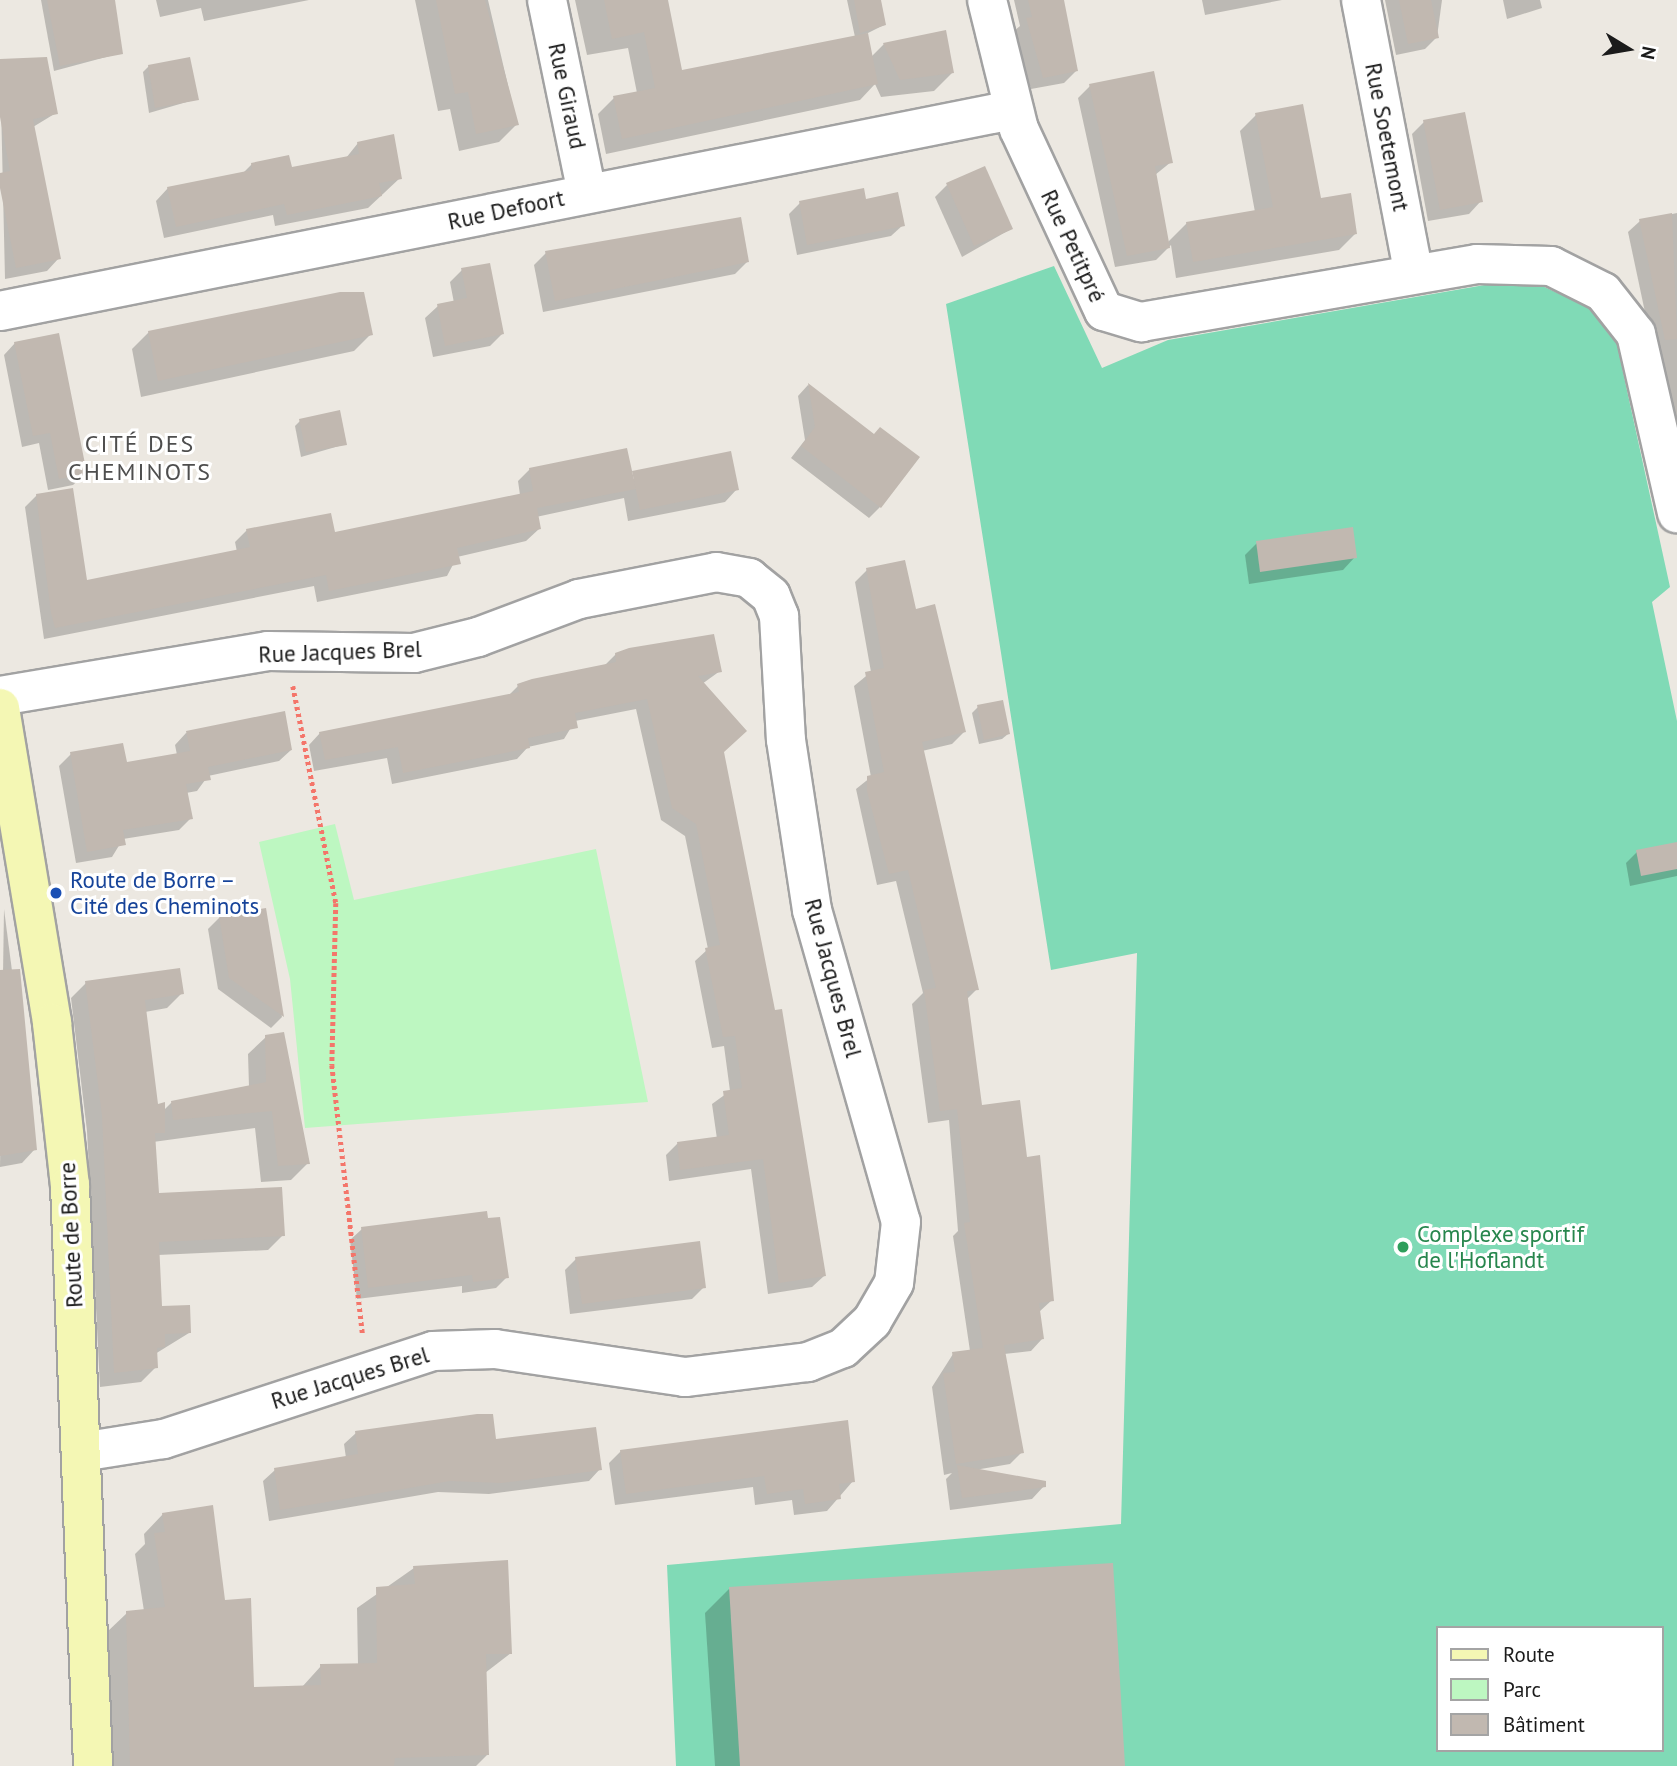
<!DOCTYPE html>
<html>
<head>
<meta charset="utf-8">
<style>
	body { margin:0 }
	#map { position:relative; width:1677px; height:1766px; overflow:hidden; background:#ece8e1; font-family:"PT Sans",sans-serif }
	div>[style] { position:absolute }
	.park>* { inset:0; background:#bdf7c1 }
	.pitch>* { inset:0; background:#80dab6 }
	.shadow>* { inset:0; background:#0003 }
	.building>* { inset:0; background:#c1b8b0 }
	.path>* { height:4.5px; margin-top:-2.25px; transform-origin:0; background:repeating-linear-gradient(90deg,#f4756a 0 3.5px,transparent 0 7px) }
	.roads { filter:drop-shadow(2px 0 #a2a2a2) drop-shadow(-2px 0 #a2a2a2) drop-shadow(0 2px #a2a2a2) drop-shadow(0 -2px #a2a2a2) }
	.street>* { height:38px; margin:-19px; padding:0 19px; transform-origin:19px; border-radius:19px; background:#fff }
	.secondary>* { height:38px; margin:-19px; padding:0 19px; transform-origin:19px; border-radius:19px; background:#f4f7b4 }
	.dots>* { width:19px; height:19px; translate:-50% -50%; box-sizing:border-box; border:4px solid #fff; border-radius:50% }
	span { translate:-50% -50%; white-space:nowrap; text-align:center; line-height:1.15; -webkit-text-stroke:6px #fff; paint-order:stroke }
	.street-label { font-size:23px; color:#1b1b1b }
	.transit-label { font-size:23px; color:#164399 }
	.left { translate:0 -50%; text-align:left }
	.leisure-label { font-size:23px; color:#27864d }
	.neighbourhood-label { font-size:24px; color:#4e4e4e; letter-spacing:2px }
	.legend { position:absolute; left:1436px; top:1626px; width:228px; height:126px; box-sizing:border-box; background:#fff; border:2px solid #a4a4a4; margin:0; padding:9px 12px; list-style:none; font-size:21px; color:#1b1b1b }
	.legend li { display:flex; align-items:center; gap:14px; height:35px }
	.legend b { width:35px; border:2px solid #a4a4a4 }
	.north { position:absolute; left:1593px; top:14px; width:70px; height:70px; -webkit-text-stroke:5px #fff; paint-order:stroke; rotate:101deg; font-size:19px; font-weight:700; line-height:28px; text-align:center; color:#1b1b1b }
	.north::after { content:''; display:block; margin:auto; width:24px; height:32px; background:#1b1b1b; clip-path:polygon(50% 0,100% 100%,50% 72%,0 100%) }
</style>
</head>
<body>
<div id="map">
	<div class="park">
		<i style="clip-path:polygon(335px 824px,354px 900px,596px 849px,648px 1102px,305px 1128px,290px 979px,259px 842px)"></i>
	</div>
	<div class="pitch">
		<i style="clip-path:polygon(evenodd,1054px 266px,1102px 368px,1168px 340px,1525px 278px,1592px 309px,1616px 340px,1670px 587px,1652px 602px,1677px 721px,1677px 1766px,676px 1766px,667px 1565px,1121px 1524px,1137px 953px,1051px 970px,946px 304px,1054px 266px,1437px 1628px,1661px 1628px,1661px 1750px,1437px 1750px,1437px 1628px)"></i>
	</div>
	<div class="shadow">
		<i style="clip-path:polygon(41px 0,112px 0,121px 53px,54px 71px)"></i>
		<i style="clip-path:polygon(156px 0,309px 0,204px 21px,201px 8px,160px 17px)"></i>
		<i style="clip-path:polygon(415px 0,488px 0,517px 124px,499px 142px,459px 151px,450px 109px,438px 111px)"></i>
		<i style="clip-path:polygon(575px 0,666px 0,680px 72px,855px 37px,847px 0,880px 0,884px 25px,866px 34px,871px 57px,884px 44px,952px 73px,934px 91px,881px 97px,875px 84px,860px 100px,606px 154px,598px 114px,614px 98px,637px 93px,628px 48px,587px 55px)"></i>
		<i style="clip-path:polygon(1014px 0,1062px 0,1076px 71px,1064px 83px,1031px 89px,1014px 31px,1020px 26px)"></i>
		<i style="clip-path:polygon(1202px 0,1282px 0,1205px 15px)"></i>
		<i style="clip-path:polygon(1385px 0,1442px 0,1437px 37px,1425px 49px,1396px 55px)"></i>
		<i style="clip-path:polygon(1503px 0,1540px 0,1542px 8px,1507px 19px)"></i>
		<i style="clip-path:polygon(0 61px,56px 113px,33px 127px,59px 258px,47px 271px,5px 279px)"></i>
		<i style="clip-path:polygon(149px 66px,197px 99px,149px 113px,143px 72px)"></i>
		<i style="clip-path:polygon(1090px 86px,1171px 162px,1155px 175px,1167px 243px,1187px 223px,1255px 212px,1240px 131px,1256px 115px,1320px 200px,1356px 233px,1339px 250px,1176px 278px,1171px 245px,1156px 260px,1115px 267px,1078px 98px)"></i>
		<i style="clip-path:polygon(1424px 122px,1481px 201px,1469px 214px,1428px 221px,1412px 134px)"></i>
		<i style="clip-path:polygon(358px 143px,400px 178px,368px 208px,275px 226px,273px 215px,164px 238px,156px 201px,168px 188px,243px 173px,252px 164px,290px 169px,346px 158px)"></i>
		<i style="clip-path:polygon(947px 185px,1011px 229px,962px 257px,935px 197px)"></i>
		<i style="clip-path:polygon(865px 201px,903px 225px,891px 236px,797px 255px,789px 214px,800px 203px)"></i>
		<i style="clip-path:polygon(1677px 213px,1677px 448px,1674px 449px,1628px 232px,1640px 221px)"></i>
		<i style="clip-path:polygon(546px 253px,748px 261px,735px 274px,543px 312px,534px 265px)"></i>
		<i style="clip-path:polygon(462px 270px,503px 333px,490px 346px,433px 357px,425px 318px,438px 306px,454px 303px,450px 282px)"></i>
		<i style="clip-path:polygon(149px 332px,371px 334px,354px 351px,141px 397px,132px 349px)"></i>
		<i style="clip-path:polygon(15px 343px,85px 474px,73px 485px,48px 490px,39px 443px,22px 447px,4px 355px)"></i>
		<i style="clip-path:polygon(808px 385px,874px 435px,880px 507px,869px 518px,791px 458px,805px 440px,798px 396px)"></i>
		<i style="clip-path:polygon(300px 421px,346px 444px,301px 457px,295px 426px)"></i>
		<i style="clip-path:polygon(530px 469px,737px 489px,725px 502px,628px 521px,624px 498px,536px 517px,539px 529px,526px 541px,457px 557px,447px 576px,317px 602px,314px 586px,44px 639px,25px 507px,37px 495px,86px 582px,237px 552px,235px 542px,247px 530px,333px 534px,520px 495px,518px 481px)"></i>
		<i style="clip-path:polygon(1257px 543px,1355px 557px,1343px 570px,1249px 584px,1245px 555px)"></i>
		<i style="clip-path:polygon(867px 570px,915px 611px,964px 732px,952px 744px,922px 751px,977px 989px,966px 1000px,981px 1107px,1026px 1159px,1052px 1300px,1039px 1312px,1042px 1339px,1031px 1351px,1004px 1354px,1022px 1452px,1010px 1464px,975px 1470px,1044px 1486px,1032px 1499px,950px 1510px,946px 1479px,952px 1473px,944px 1475px,932px 1387px,953px 1354px,970px 1351px,953px 1236px,958px 1231px,949px 1120px,928px 1123px,912px 1004px,923px 993px,896px 881px,877px 885px,856px 789px,871px 777px,854px 686px,871px 672px,855px 582px)"></i>
		<i style="clip-path:polygon(616px 654px,720px 671px,702px 684px,722px 752px,824px 1276px,812px 1287px,768px 1294px,751px 1169px,669px 1181px,666px 1155px,677px 1144px,717px 1139px,712px 1104px,730px 1091px,724px 1046px,712px 1048px,695px 961px,708px 949px,685px 836px,661px 820px,636px 709px,575px 721px,564px 739px,528px 747px,517px 759px,392px 784px,387px 758px,314px 771px,309px 745px,320px 733px,508px 696px,518px 686px,603px 667px)"></i>
		<i style="clip-path:polygon(978px 707px,1008px 734px,1002px 739px,979px 744px,972px 713px)"></i>
		<i style="clip-path:polygon(186px 733px,291px 750px,279px 761px,208px 776px,197px 791px,186px 793px,191px 818px,179px 830px,123px 839px,112px 857px,76px 863px,59px 766px,71px 754px,126px 764px,177px 755px,175px 745px)"></i>
		<i style="clip-path:polygon(1677px 843px,1677px 876px,1630px 886px,1626px 863px,1637px 852px)"></i>
		<i style="clip-path:polygon(4px 909px,35px 1149px,22px 1163px,0 1167px)"></i>
		<i style="clip-path:polygon(264px 910px,282px 1017px,271px 1028px,218px 989px,208px 929px,219px 918px)"></i>
		<i style="clip-path:polygon(86px 983px,182px 993px,167px 1008px,145px 1012px,157px 1106px,163px 1111px,171px 1103px,249px 1087px,248px 1054px,266px 1037px,308px 1163px,291px 1180px,261px 1182px,255px 1128px,153px 1142px,157px 1195px,283px 1235px,268px 1250px,158px 1255px,160px 1308px,189px 1333px,155px 1354px,156px 1367px,141px 1382px,100px 1387px,87px 1131px,71px 998px)"></i>
		<i style="clip-path:polygon(487px 1220px,507px 1277px,496px 1288px,462px 1293px,462px 1286px,357px 1299px,350px 1240px,362px 1229px)"></i>
		<i style="clip-path:polygon(576px 1259px,704px 1287px,692px 1299px,570px 1314px,565px 1270px)"></i>
		<i style="clip-path:polygon(356px 1433px,494px 1441px,600px 1469px,589px 1481px,489px 1494px,438px 1492px,269px 1521px,263px 1481px,275px 1470px,346px 1458px,344px 1444px)"></i>
		<i style="clip-path:polygon(621px 1451px,853px 1481px,827px 1511px,794px 1515px,792px 1500px,755px 1505px,753px 1487px,615px 1505px,609px 1463px)"></i>
		<i style="clip-path:polygon(163px 1514px,223px 1602px,252px 1688px,302px 1687px,321px 1666px,358px 1665px,357px 1608px,414px 1568px,511px 1653px,485px 1673px,487px 1755px,476px 1766px,112px 1766px,107px 1632px,127px 1613px,144px 1611px,135px 1554px,145px 1544px,144px 1534px)"></i>
		<i style="clip-path:polygon(729px 1589px,1124px 1766px,715px 1766px,705px 1613px)"></i>
	</div>
	<div class="building">
		<i style="clip-path:polygon(47px 0,115px 0,123px 54px,60px 66px)"></i>
		<i style="clip-path:polygon(436px 0,485px 0,519px 125px,476px 134px,468px 92px,455px 94px)"></i>
		<i style="clip-path:polygon(604px 0,668px 0,682px 70px,868px 33px,878px 84px,622px 139px,613px 96px,655px 88px,644px 32px,612px 39px)"></i>
		<i style="clip-path:polygon(854px 0,881px 0,886px 25px,860px 33px)"></i>
		<i style="clip-path:polygon(1028px 0,1064px 0,1078px 71px,1043px 78px,1026px 18px,1032px 17px)"></i>
		<i style="clip-path:polygon(1399px 0,1431px 0,1439px 38px,1408px 44px)"></i>
		<i style="clip-path:polygon(946px 30px,954px 73px,900px 80px,883px 43px)"></i>
		<i style="clip-path:polygon(47px 57px,58px 114px,33px 119px,61px 259px,16px 268px,0 188px,0 173px,10px 171px,0 117px,0 59px)"></i>
		<i style="clip-path:polygon(190px 57px,199px 100px,155px 108px,148px 65px)"></i>
		<i style="clip-path:polygon(1154px 71px,1173px 163px,1155px 166px,1170px 248px,1127px 256px,1089px 84px)"></i>
		<i style="clip-path:polygon(1303px 104px,1321px 198px,1351px 193px,1357px 234px,1193px 262px,1186px 222px,1273px 207px,1255px 113px)"></i>
		<i style="clip-path:polygon(1465px 112px,1483px 202px,1440px 210px,1423px 120px)"></i>
		<i style="clip-path:polygon(394px 134px,402px 179px,379px 183px,382px 196px,287px 215px,284px 204px,176px 227px,167px 187px,252px 170px,251px 163px,289px 155px,292px 167px,359px 154px,357px 142px)"></i>
		<i style="clip-path:polygon(985px 166px,1013px 229px,974px 246px,946px 183px)"></i>
		<i style="clip-path:polygon(864px 188px,866px 199px,898px 192px,905px 226px,807px 245px,799px 201px)"></i>
		<i style="clip-path:polygon(1672px 213px,1677px 339px,1665px 340px,1639px 219px)"></i>
		<i style="clip-path:polygon(741px 217px,749px 262px,555px 301px,545px 251px)"></i>
		<i style="clip-path:polygon(490px 263px,504px 334px,445px 346px,437px 304px,467px 298px,461px 268px)"></i>
		<i style="clip-path:polygon(340px 292px,364px 292px,373px 335px,158px 381px,148px 331px)"></i>
		<i style="clip-path:polygon(59px 333px,87px 474px,59px 479px,50px 433px,33px 436px,14px 342px)"></i>
		<i style="clip-path:polygon(808px 383px,874px 434px,880px 427px,920px 457px,881px 508px,801px 446px,815px 427px)"></i>
		<i style="clip-path:polygon(340px 410px,347px 445px,306px 452px,299px 419px)"></i>
		<i style="clip-path:polygon(627px 448px,636px 489px,537px 508px,541px 529px,457px 548px,461px 564px,329px 591px,326px 575px,55px 628px,51px 613px,36px 494px,73px 488px,87px 580px,250px 547px,246px 529px,331px 513px,335px 532px,533px 491px,529px 468px)"></i>
		<i style="clip-path:polygon(731px 451px,739px 490px,640px 510px,632px 471px)"></i>
		<i style="clip-path:polygon(1353px 527px,1357px 558px,1260px 572px,1256px 541px)"></i>
		<i style="clip-path:polygon(905px 560px,916px 609px,935px 604px,966px 732px,922px 742px,979px 990px,967px 991px,982px 1105px,1020px 1100px,1027px 1157px,1040px 1155px,1054px 1301px,1039px 1303px,1044px 1339px,1004px 1345px,1024px 1453px,956px 1464px,943px 1373px,955px 1372px,952px 1352px,983px 1348px,964px 1223px,970px 1222px,957px 1109px,975px 1107px,940px 1111px,924px 990px,936px 988px,908px 870px,889px 874px,867px 791px,867px 776px,884px 772px,865px 672px,884px 668px,866px 568px)"></i>
		<i style="clip-path:polygon(714px 634px,722px 672px,698px 676px,747px 731px,724px 752px,775px 1010px,782px 1009px,826px 1276px,779px 1283px,763px 1159px,680px 1170px,677px 1142px,729px 1135px,723px 1091px,742px 1088px,735px 1036px,723px 1037px,705px 948px,720px 945px,696px 824px,672px 808px,647px 699px,575px 713px,578px 728px,528px 738px,530px 748px,403px 773px,398px 747px,325px 760px,319px 732px,519px 692px,517px 684px,532px 679px,616px 662px,615px 653px,629px 648px)"></i>
		<i style="clip-path:polygon(1003px 700px,1010px 734px,984px 740px,977px 705px)"></i>
		<i style="clip-path:polygon(285px 711px,292px 750px,208px 767px,211px 780px,186px 784px,193px 819px,123px 830px,126px 845px,87px 852px,70px 752px,123px 743px,127px 762px,190px 751px,186px 731px)"></i>
		<i style="clip-path:polygon(1677px 842px,1677px 869px,1641px 876px,1636px 850px)"></i>
		<i style="clip-path:polygon(266px 908px,284px 1017px,229px 978px,219px 916px)"></i>
		<i style="clip-path:polygon(180px 968px,184px 994px,145px 1000px,158px 1104px,165px 1102px,165px 1133px,155px 1133px,159px 1193px,282px 1187px,285px 1236px,159px 1242px,162px 1306px,190px 1305px,191px 1333px,165px 1334px,165px 1347px,157px 1348px,158px 1368px,114px 1373px,102px 1116px,85px 981px)"></i>
		<i style="clip-path:polygon(20px 969px,37px 1150px,0 1156px,0 970px)"></i>
		<i style="clip-path:polygon(284px 1032px,310px 1164px,278px 1166px,272px 1111px,173px 1120px,171px 1101px,266px 1082px,265px 1035px)"></i>
		<i style="clip-path:polygon(487px 1211px,488px 1218px,500px 1217px,509px 1278px,473px 1282px,472px 1275px,368px 1288px,361px 1227px)"></i>
		<i style="clip-path:polygon(700px 1241px,706px 1288px,582px 1304px,575px 1257px)"></i>
		<i style="clip-path:polygon(477px 1414px,493px 1414px,496px 1439px,596px 1427px,602px 1470px,502px 1483px,450px 1481px,280px 1510px,274px 1468px,358px 1454px,355px 1431px)"></i>
		<i style="clip-path:polygon(848px 1420px,855px 1482px,839px 1484px,841px 1499px,805px 1504px,803px 1489px,767px 1494px,764px 1476px,626px 1494px,620px 1450px)"></i>
		<i style="clip-path:polygon(957px 1465px,1046px 1481px,1046px 1487px,962px 1498px)"></i>
		<i style="clip-path:polygon(213px 1505px,225px 1600px,251px 1598px,254px 1687px,321px 1685px,320px 1664px,377px 1663px,376px 1587px,415px 1584px,413px 1566px,508px 1560px,512px 1654px,486px 1654px,489px 1755px,395px 1758px,394px 1766px,130px 1766px,126px 1611px,165px 1607px,154px 1533px,165px 1532px,162px 1513px)"></i>
		<i style="clip-path:polygon(1113px 1563px,1125px 1766px,740px 1766px,729px 1587px)"></i>
	</div>
	<div class="path">
		<i style="left:293px;top:686px;width:221px;rotate:78.8deg"></i>
		<i style="left:336px;top:903px;width:162px;rotate:91.4deg"></i>
		<i style="left:332px;top:1065px;width:272px;rotate:83.5deg"></i>
	</div>
	<div class="roads">
		<div class="street">
			<i style="left:547px;top:0;width:197px;rotate:78.3deg"></i>
			<i style="left:987px;top:0;width:133px;rotate:76.1deg"></i>
			<i style="left:1019px;top:129px;width:201px;rotate:65deg"></i>
			<i style="left:1104px;top:311px;width:39px;rotate:17deg"></i>
			<i style="left:1141px;top:322px;width:341px;rotate:-9.8deg"></i>
			<i style="left:1477px;top:264px;width:74px;rotate:1.5deg"></i>
			<i style="left:1551px;top:266px;width:58px;rotate:26.6deg"></i>
			<i style="left:1603px;top:292px;width:53px;rotate:51.8deg"></i>
			<i style="left:1636px;top:334px;width:184px;rotate:77.1deg"></i>
			<i style="left:1361px;top:0;width:279px;rotate:79.1deg"></i>
			<i style="left:0;top:311px;width:1032px;rotate:-11.23deg"></i>
			<i style="left:0;top:696px;width:272px;rotate:-9.5deg"></i>
			<i style="left:268px;top:651px;width:146px;rotate:0.8deg"></i>
			<i style="left:414px;top:653px;width:66px;rotate:-14deg"></i>
			<i style="left:478px;top:637px;width:108px;rotate:-20.6deg"></i>
			<i style="left:579px;top:599px;width:140px;rotate:-11.1deg"></i>
			<i style="left:716px;top:572px;width:34px;rotate:10deg"></i>
			<i style="left:749px;top:578px;width:28px;rotate:39deg"></i>
			<i style="left:771px;top:596px;width:22px;rotate:68deg"></i>
			<i style="left:779px;top:616px;width:124px;rotate:86.8deg"></i>
			<i style="left:786px;top:740px;width:172px;rotate:81.3deg"></i>
			<i style="left:812px;top:910px;width:324px;rotate:74.1deg"></i>
			<i style="left:901px;top:1222px;width:61px;rotate:96.5deg"></i>
			<i style="left:894px;top:1283px;width:44px;rotate:120.1deg"></i>
			<i style="left:872px;top:1321px;width:40px;rotate:137deg"></i>
			<i style="left:843px;top:1348px;width:38px;rotate:158deg"></i>
			<i style="left:808px;top:1362px;width:124px;rotate:173deg"></i>
			<i style="left:685px;top:1377px;width:192px;rotate:-171.6deg"></i>
			<i style="left:495px;top:1349px;width:62px;rotate:178.2deg"></i>
			<i style="left:433px;top:1351px;width:284px;rotate:161.9deg"></i>
			<i style="left:163px;top:1439px;width:83px;rotate:171deg"></i>
		</div>
		<div class="secondary">
			<i style="left:0;top:708px;width:319px;rotate:80.6deg"></i>
			<i style="left:52px;top:1023px;width:163px;rotate:83.7deg"></i>
			<i style="left:70px;top:1185px;width:581px;rotate:87.73deg"></i>
		</div>
	</div>
	<div class="dots">
		<i style="left:56px;top:893px;background:#1a4fb4"></i>
		<i style="left:1403px;top:1247px;background:#2e9e5b"></i>
	</div>
	<div class="street-label">
		<span style="left:567px;top:96px;rotate:78deg">Rue Giraud</span>
		<span style="left:1387px;top:137px;rotate:79deg">Rue Soetemont</span>
		<span style="left:506px;top:210px;rotate:-12deg">Rue Defoort</span>
		<span style="left:1073px;top:246px;rotate:65deg">Rue Petitpré</span>
		<span style="left:340px;top:652px;rotate:-2deg">Rue Jacques Brel</span>
		<span style="left:833px;top:978px;rotate:75deg">Rue Jacques Brel</span>
		<span style="left:71px;top:1235px;rotate:-93deg">Route de Borre</span>
		<span style="left:350px;top:1378px;rotate:-17deg">Rue Jacques Brel</span>
	</div>
	<div class="transit-label">
		<span class="left" style="left:70px;top:893px">Route de Borre –<br>Cité des Cheminots</span>
	</div>
	<div class="leisure-label">
		<span class="left" style="left:1417px;top:1247px">Complexe sportif<br>de l'Hoflandt</span>
	</div>
	<div class="neighbourhood-label">
		<span style="left:140px;top:458px">CITÉ DES<br>CHEMINOTS</span>
	</div>
	<ul class="legend">
	<li><b style="height:9px;background:#f4f7b4"></b>Route</li>
	<li><b style="height:19px;background:#bdf7c1"></b>Parc</li>
	<li><b style="height:19px;background:#c1b8b0"></b>Bâtiment</li>
	</ul>
	<div class="north">N</div>
</div>
</body>
</html>
